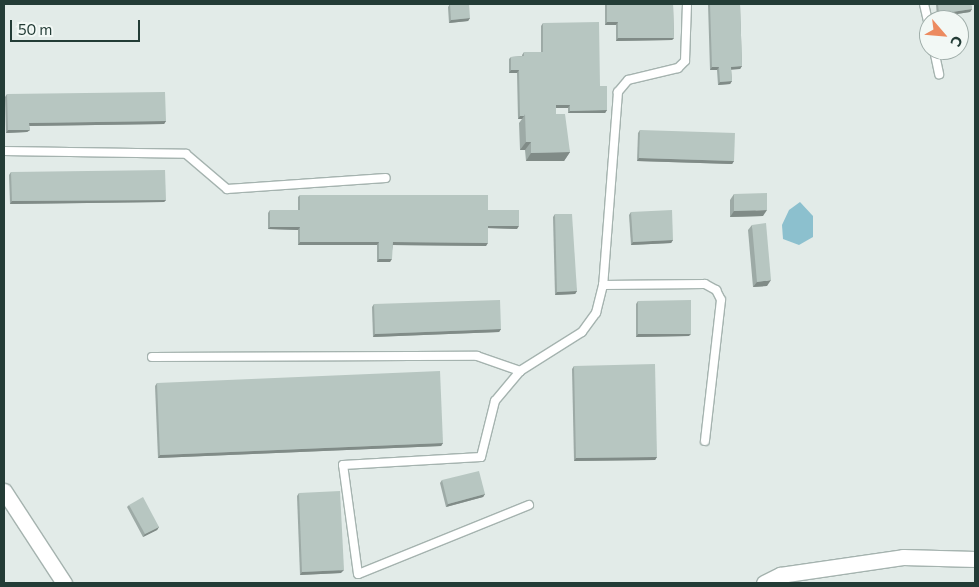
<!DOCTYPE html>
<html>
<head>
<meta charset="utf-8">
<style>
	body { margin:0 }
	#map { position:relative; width:979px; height:587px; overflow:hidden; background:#e2ebe8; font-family:Commissioner,sans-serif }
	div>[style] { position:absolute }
	.water>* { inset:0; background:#8cc0ce }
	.roads { filter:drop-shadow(1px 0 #a5b3af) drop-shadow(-1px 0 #a5b3af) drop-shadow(0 1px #a5b3af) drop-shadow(0 -1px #a5b3af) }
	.service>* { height:8px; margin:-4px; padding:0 4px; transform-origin:4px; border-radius:4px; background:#fff }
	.minor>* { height:15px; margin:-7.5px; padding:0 7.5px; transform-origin:7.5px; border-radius:7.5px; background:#fff }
	.wall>* { inset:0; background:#9daaa6 }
	.shaded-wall>* { inset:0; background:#808b87 }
	.building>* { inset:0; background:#b7c6c1 }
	span { translate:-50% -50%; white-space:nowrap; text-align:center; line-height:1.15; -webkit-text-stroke:4px #f2f8f5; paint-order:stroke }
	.frame { position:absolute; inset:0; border:5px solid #233c36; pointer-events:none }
	.north { position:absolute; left:919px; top:10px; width:50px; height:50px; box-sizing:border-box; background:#f2f8f5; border:1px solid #9fada9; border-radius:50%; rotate:117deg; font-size:14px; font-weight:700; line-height:20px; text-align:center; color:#233c36 }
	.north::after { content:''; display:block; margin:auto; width:18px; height:22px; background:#ec8a5f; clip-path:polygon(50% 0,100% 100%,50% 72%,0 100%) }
	.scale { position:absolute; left:10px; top:20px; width:130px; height:22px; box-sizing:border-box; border:2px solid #233c36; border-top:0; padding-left:6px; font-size:15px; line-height:18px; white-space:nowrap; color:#233c36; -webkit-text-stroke:4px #f2f8f5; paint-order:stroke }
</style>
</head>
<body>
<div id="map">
	<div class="water">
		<i style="clip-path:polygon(800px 202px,813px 216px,813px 237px,799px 245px,783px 239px,782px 225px,789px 210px)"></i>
	</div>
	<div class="roads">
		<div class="service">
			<i style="left:687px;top:4px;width:57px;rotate:92deg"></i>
			<i style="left:685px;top:61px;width:10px;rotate:135deg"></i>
			<i style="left:678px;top:68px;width:51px;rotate:166.5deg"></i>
			<i style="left:628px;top:80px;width:16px;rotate:130deg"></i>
			<i style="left:618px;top:92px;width:194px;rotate:94.4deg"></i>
			<i style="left:603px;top:285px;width:102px;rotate:-0.6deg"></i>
			<i style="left:705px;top:284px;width:13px;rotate:29deg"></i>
			<i style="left:716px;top:290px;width:11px;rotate:63deg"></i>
			<i style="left:721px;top:300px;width:142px;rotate:96.5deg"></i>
			<i style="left:924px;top:4px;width:22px;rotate:77deg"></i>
			<i style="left:934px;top:50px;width:25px;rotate:78deg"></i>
			<i style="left:4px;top:151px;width:182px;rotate:0.9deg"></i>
			<i style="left:186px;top:154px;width:54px;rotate:40.5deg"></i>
			<i style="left:227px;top:189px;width:159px;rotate:-4deg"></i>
			<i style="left:152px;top:357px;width:325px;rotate:-0.2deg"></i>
			<i style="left:477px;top:356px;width:46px;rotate:19.2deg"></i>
			<i style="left:529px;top:505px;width:184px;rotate:158deg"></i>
			<i style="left:358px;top:574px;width:110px;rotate:-97.8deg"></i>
			<i style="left:343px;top:465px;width:138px;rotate:-3.3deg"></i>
			<i style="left:481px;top:457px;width:58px;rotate:-76deg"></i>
			<i style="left:495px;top:401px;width:39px;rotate:-50deg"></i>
			<i style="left:520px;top:371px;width:73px;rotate:-32.2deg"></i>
			<i style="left:582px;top:332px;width:24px;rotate:-54deg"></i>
			<i style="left:596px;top:313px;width:29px;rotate:-76deg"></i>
		</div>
		<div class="minor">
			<i style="left:4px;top:491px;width:110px;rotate:56.9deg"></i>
			<i style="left:764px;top:583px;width:18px;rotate:-27deg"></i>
			<i style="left:780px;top:575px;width:124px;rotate:-8.3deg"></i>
			<i style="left:903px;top:557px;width:72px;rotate:1.6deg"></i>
		</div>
	</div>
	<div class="wall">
		<i style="clip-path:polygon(450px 4px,470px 18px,468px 21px,449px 23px,448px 7px)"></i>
		<i style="clip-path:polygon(605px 4px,673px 4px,674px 38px,672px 40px,616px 41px,616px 25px,605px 25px)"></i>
		<i style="clip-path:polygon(708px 4px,740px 4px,742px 66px,740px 69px,731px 69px,732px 81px,730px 84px,718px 85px,717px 70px,710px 70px)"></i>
		<i style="clip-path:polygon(936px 4px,971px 4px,972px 9px,970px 12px,937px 17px)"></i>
		<i style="clip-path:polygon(543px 23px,600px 86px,607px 110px,605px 113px,568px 113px,568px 108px,556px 108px,556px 114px,570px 152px,564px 161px,526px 161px,525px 150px,520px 150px,519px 123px,522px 119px,518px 119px,517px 73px,509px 73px,509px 59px,511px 57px,522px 56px,522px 55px,524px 52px,541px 52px,541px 26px)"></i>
		<i style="clip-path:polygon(7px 94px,166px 121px,164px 124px,29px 126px,30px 130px,27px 132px,6px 133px,5px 97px)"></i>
		<i style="clip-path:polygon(640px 130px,734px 161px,732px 164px,637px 161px,638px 133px)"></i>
		<i style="clip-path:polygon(11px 172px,166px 200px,164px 202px,10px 204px,9px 175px)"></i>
		<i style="clip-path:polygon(734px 194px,763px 216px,730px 217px,730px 200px)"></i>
		<i style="clip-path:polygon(300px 195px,488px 210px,517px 229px,488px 228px,486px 246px,393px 245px,390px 262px,377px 262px,377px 245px,298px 245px,298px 230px,268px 229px,268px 213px,270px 210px,298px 210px,298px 197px)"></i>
		<i style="clip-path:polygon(631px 212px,673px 240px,671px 243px,631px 245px,629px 215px)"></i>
		<i style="clip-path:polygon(555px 214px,577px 291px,575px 294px,555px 295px,553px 217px)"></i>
		<i style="clip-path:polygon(752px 225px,767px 286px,753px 287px,748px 230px)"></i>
		<i style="clip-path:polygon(638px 301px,689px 336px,636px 337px,636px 304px)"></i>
		<i style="clip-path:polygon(374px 304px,501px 329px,499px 332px,373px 337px,372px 307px)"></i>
		<i style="clip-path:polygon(574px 366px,657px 457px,655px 460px,574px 461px,572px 369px)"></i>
		<i style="clip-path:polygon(157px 383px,443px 443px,441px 446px,158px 458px,155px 386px)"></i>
		<i style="clip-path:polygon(442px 480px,485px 494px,483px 497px,446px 507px,440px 483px)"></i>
		<i style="clip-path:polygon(299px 493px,341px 573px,300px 575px,297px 496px)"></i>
		<i style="clip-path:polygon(129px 505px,159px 527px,157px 530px,143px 537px,127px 507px)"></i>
	</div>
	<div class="shaded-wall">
		<i style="clip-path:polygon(972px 9px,970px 12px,937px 17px,939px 14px)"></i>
		<i style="clip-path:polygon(470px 18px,468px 21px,449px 23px,451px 20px)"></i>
		<i style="clip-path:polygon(607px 22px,618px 22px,616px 25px,605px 25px)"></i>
		<i style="clip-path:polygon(618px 38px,674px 38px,672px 40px,616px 41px)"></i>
		<i style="clip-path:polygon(742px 66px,740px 69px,729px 70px,731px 67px)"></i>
		<i style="clip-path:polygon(712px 67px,719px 67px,717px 70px,710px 70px)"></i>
		<i style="clip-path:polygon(511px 70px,519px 70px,517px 73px,509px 73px)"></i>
		<i style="clip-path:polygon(732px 81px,730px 84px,718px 85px,720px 82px)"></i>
		<i style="clip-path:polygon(556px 105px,570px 105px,568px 108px,554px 108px)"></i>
		<i style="clip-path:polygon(607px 110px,605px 113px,568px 113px,570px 111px)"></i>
		<i style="clip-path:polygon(520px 116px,524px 116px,522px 119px,518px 119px)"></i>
		<i style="clip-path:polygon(166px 121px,164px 124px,27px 126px,29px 123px)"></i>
		<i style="clip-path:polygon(8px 130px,30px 130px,27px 132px,6px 133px)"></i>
		<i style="clip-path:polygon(526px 142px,531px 142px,525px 150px,520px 150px)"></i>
		<i style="clip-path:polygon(570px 152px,564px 161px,526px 161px,531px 153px)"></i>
		<i style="clip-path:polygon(639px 158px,734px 161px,732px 164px,637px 161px)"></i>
		<i style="clip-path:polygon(166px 200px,164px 202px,10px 204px,12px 201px)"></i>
		<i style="clip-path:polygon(767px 210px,763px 216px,730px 217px,734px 211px)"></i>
		<i style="clip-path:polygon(488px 226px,519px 226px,517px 229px,486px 228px)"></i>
		<i style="clip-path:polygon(270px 227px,300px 227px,298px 230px,268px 229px)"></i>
		<i style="clip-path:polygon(673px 240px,671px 243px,631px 245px,633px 242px)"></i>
		<i style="clip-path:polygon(300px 242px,379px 242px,377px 245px,298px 245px)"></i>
		<i style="clip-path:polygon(393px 242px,488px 243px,486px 246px,391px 245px)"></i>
		<i style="clip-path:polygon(379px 259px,392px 259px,390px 262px,377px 262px)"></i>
		<i style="clip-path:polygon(771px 280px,767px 286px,753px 287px,757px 282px)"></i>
		<i style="clip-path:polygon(577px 291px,575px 294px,555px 295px,557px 292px)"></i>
		<i style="clip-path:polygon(501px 329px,499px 332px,373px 337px,375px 334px)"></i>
		<i style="clip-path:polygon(638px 334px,691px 334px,689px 336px,636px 337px)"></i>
		<i style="clip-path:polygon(443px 443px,441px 446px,158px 458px,160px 455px)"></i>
		<i style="clip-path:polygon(657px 457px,655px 460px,574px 461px,576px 458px)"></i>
		<i style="clip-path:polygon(485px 494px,483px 497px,446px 507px,448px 504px)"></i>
		<i style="clip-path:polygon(159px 527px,157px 530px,143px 537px,145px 534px)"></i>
		<i style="clip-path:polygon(344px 570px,341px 573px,300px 575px,302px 572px)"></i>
	</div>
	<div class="building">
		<i style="clip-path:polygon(450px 4px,469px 4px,470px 18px,451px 20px)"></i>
		<i style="clip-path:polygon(607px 4px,673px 4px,674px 38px,618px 38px,618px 22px,607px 22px)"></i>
		<i style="clip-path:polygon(710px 4px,740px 4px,742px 66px,731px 67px,732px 81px,720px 82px,719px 67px,712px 67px)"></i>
		<i style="clip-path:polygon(938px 4px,971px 4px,972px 9px,939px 14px)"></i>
		<i style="clip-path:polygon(599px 22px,600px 86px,607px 86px,607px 110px,570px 111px,570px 105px,556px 105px,556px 114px,525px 114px,524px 116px,520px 116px,519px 70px,511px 70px,511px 57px,524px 56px,524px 52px,543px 52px,543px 23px)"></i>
		<i style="clip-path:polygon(165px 92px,166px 121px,29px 123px,30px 130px,8px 130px,7px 94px)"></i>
		<i style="clip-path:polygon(525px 114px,565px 114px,570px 152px,531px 153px,531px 142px,526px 142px)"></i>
		<i style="clip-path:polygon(640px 130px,735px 133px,734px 161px,639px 158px)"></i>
		<i style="clip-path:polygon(165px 170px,166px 200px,12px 201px,11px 172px)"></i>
		<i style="clip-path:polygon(767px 193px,767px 210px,734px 211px,734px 194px)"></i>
		<i style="clip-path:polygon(300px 195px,488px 195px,488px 210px,519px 210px,519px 226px,488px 226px,488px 243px,393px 242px,392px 259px,379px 259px,379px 242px,300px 242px,300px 227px,270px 227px,270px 210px,300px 210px)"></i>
		<i style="clip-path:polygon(672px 210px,673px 240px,633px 242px,631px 212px)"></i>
		<i style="clip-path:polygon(555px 214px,572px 214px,577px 291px,557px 292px)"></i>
		<i style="clip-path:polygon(766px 223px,771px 280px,757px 282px,752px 225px)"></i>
		<i style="clip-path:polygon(500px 300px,501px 329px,375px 334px,374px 304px)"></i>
		<i style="clip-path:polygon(691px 300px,691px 334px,638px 334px,638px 301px)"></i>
		<i style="clip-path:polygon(655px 364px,657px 457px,576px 458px,574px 366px)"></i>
		<i style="clip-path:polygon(440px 371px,443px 443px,160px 455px,157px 383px)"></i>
		<i style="clip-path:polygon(479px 471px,485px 494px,448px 504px,442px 480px)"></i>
		<i style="clip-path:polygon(340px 491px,344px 570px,302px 572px,299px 493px)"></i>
		<i style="clip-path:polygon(143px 497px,159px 527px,145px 534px,129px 505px)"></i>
	</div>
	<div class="frame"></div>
	<div class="north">С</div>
	<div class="scale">50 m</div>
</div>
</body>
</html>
